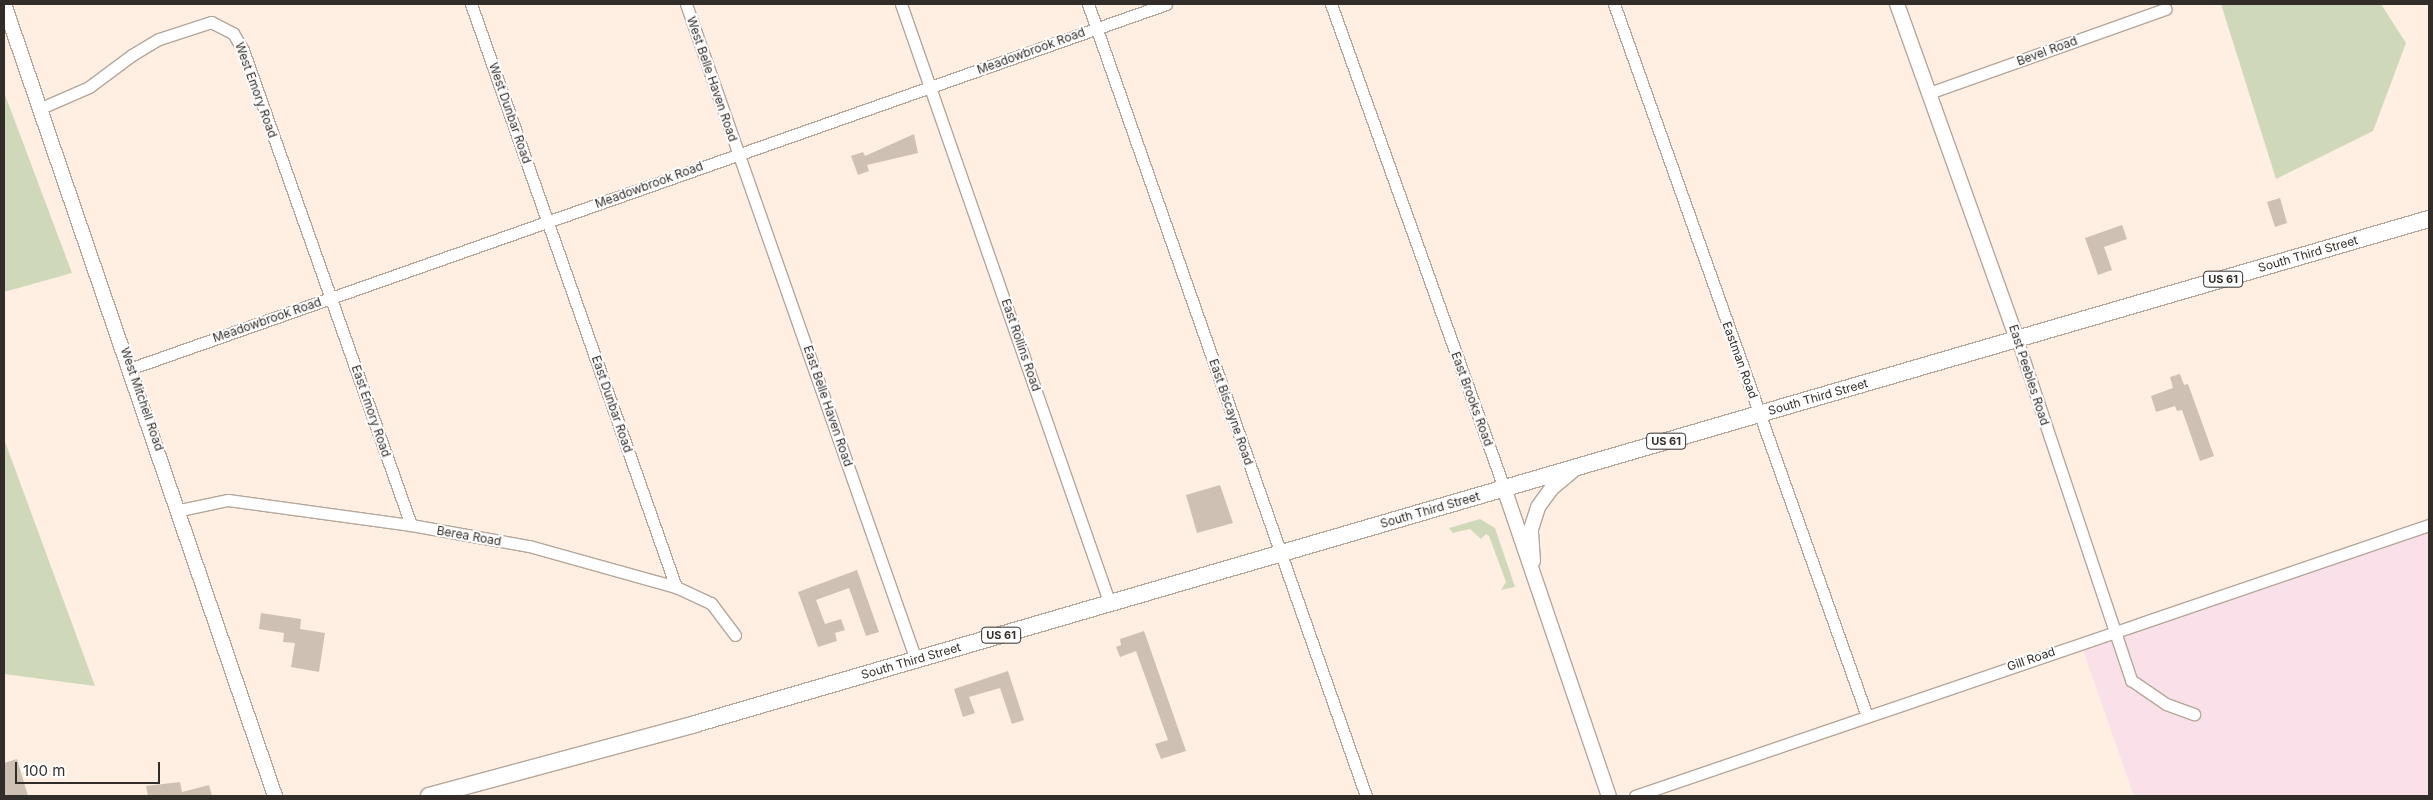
<!DOCTYPE html>
<html>
<head>
<meta charset="utf-8">
<style>
	body { margin:0 }
	#map { position:relative; width:2433px; height:800px; overflow:hidden; background:#ffefe2; font-family:Inter,sans-serif }
	div>[style] { position:absolute }
	.industrial>* { inset:0; background:#fae0e9 }
	.green>* { inset:0; background:#d0d8ba }
	.building>* { inset:0; background:#cfc0b4 }
	.roads { filter:drop-shadow(1px 0 #b5a69a) drop-shadow(-1px 0 #b5a69a) drop-shadow(0 1px #b5a69a) drop-shadow(0 -1px #b5a69a) }
	.minor>* { height:11px; margin:-5.5px; padding:0 5.5px; transform-origin:5.5px; border-radius:5.5px; background:#fff }
	.major>* { height:14px; margin:-7px; padding:0 7px; transform-origin:7px; border-radius:7px; background:#fff }
	.highway>* { height:16px; margin:-8px; padding:0 8px; transform-origin:8px; border-radius:8px; background:#fff }
	span { translate:-50% -50%; white-space:nowrap; text-align:center; line-height:1.15; -webkit-text-stroke:4px #fff; paint-order:stroke }
	.shield-label span { padding:1px 4px; background:#fff; border:1px solid; border-radius:4px; -webkit-text-stroke-width:0 }
	.shield-label { font-size:11px; color:#332d29; font-weight:700 }
	.street-label { font-size:12px; color:#332d29 }
	.frame { position:absolute; inset:0; border:5px solid #332d29; pointer-events:none }
	.scale { position:absolute; left:15px; top:762px; width:145px; height:22px; box-sizing:border-box; border:2px solid #332d29; border-top:0; padding-left:6px; font-size:15px; line-height:18px; white-space:nowrap; color:#332d29; -webkit-text-stroke:4px #fff; paint-order:stroke }
</style>
</head>
<body>
<div id="map">
	<div class="industrial">
		<i style="clip-path:polygon(2429px 531px,2429px 796px,2134px 796px,2082px 647px)"></i>
	</div>
	<div class="green">
		<i style="clip-path:polygon(2221px 4px,2381px 4px,2406px 43px,2373px 131px,2276px 179px)"></i>
		<i style="clip-path:polygon(4px 92px,72px 273px,4px 292px)"></i>
		<i style="clip-path:polygon(4px 439px,95px 686px,4px 674px)"></i>
		<i style="clip-path:polygon(1480px 519px,1495px 528px,1515px 587px,1501px 590px,1506px 582px,1489px 536px,1486px 534px,1481px 539px,1470px 529px,1453px 533px,1449px 528px)"></i>
	</div>
	<div class="building">
		<i style="clip-path:polygon(914px 134px,918px 153px,867px 165px,869px 171px,858px 175px,851px 156px,863px 152px,865px 156px)"></i>
		<i style="clip-path:polygon(2280px 198px,2287px 223px,2275px 227px,2267px 202px)"></i>
		<i style="clip-path:polygon(2122px 225px,2127px 239px,2104px 247px,2112px 270px,2098px 275px,2085px 238px)"></i>
		<i style="clip-path:polygon(2180px 374px,2184px 385px,2188px 384px,2214px 456px,2200px 461px,2182px 410px,2177px 411px,2175px 406px,2156px 412px,2151px 396px,2173px 388px,2170px 377px)"></i>
		<i style="clip-path:polygon(1220px 485px,1233px 523px,1197px 533px,1186px 495px)"></i>
		<i style="clip-path:polygon(857px 570px,879px 632px,866px 636px,849px 588px,816px 600px,825px 624px,841px 619px,845px 630px,835px 633px,837px 641px,818px 647px,798px 592px)"></i>
		<i style="clip-path:polygon(261px 613px,301px 619px,300px 629px,325px 633px,319px 672px,291px 667px,295px 643px,283px 642px,284px 633px,259px 629px)"></i>
		<i style="clip-path:polygon(1144px 631px,1186px 751px,1161px 759px,1155px 744px,1168px 740px,1136px 651px,1120px 657px,1116px 647px,1121px 645px,1120px 639px)"></i>
		<i style="clip-path:polygon(1008px 671px,1024px 720px,1012px 724px,1000px 688px,969px 697px,975px 713px,963px 717px,954px 689px)"></i>
		<i style="clip-path:polygon(17px 759px,28px 796px,4px 796px,4px 763px)"></i>
		<i style="clip-path:polygon(180px 782px,182px 792px,209px 785px,212px 796px,148px 796px,146px 786px)"></i>
	</div>
	<div class="roads">
		<div class="minor">
			<i style="left:471px;top:4px;width:618px;rotate:70.63deg"></i>
			<i style="left:686px;top:4px;width:695px;rotate:70.68deg"></i>
			<i style="left:901px;top:4px;width:635px;rotate:70.8deg"></i>
			<i style="left:1088px;top:4px;width:839px;rotate:70.66deg"></i>
			<i style="left:1331px;top:4px;width:514px;rotate:70.33deg"></i>
			<i style="left:1614px;top:4px;width:756px;rotate:70.44deg"></i>
			<i style="left:1929px;top:93px;width:251px;rotate:-19.6deg"></i>
			<i style="left:41px;top:108px;width:52px;rotate:-23.6deg"></i>
			<i style="left:89px;top:87px;width:54px;rotate:-36.7deg"></i>
			<i style="left:132px;top:55px;width:31px;rotate:-31deg"></i>
			<i style="left:159px;top:39px;width:55px;rotate:-18.1deg"></i>
			<i style="left:211px;top:22px;width:25px;rotate:27deg"></i>
			<i style="left:233px;top:33px;width:20px;rotate:60deg"></i>
			<i style="left:243px;top:50px;width:504px;rotate:70.52deg"></i>
			<i style="left:2017px;top:339px;width:360px;rotate:71.5deg"></i>
			<i style="left:2131px;top:680px;width:42px;rotate:34.4deg"></i>
			<i style="left:2166px;top:704px;width:30px;rotate:20deg"></i>
			<i style="left:132px;top:368px;width:1096px;rotate:-19.39deg"></i>
			<i style="left:180px;top:510px;width:49px;rotate:-11.8deg"></i>
			<i style="left:228px;top:500px;width:185px;rotate:7.8deg"></i>
			<i style="left:411px;top:525px;width:120px;rotate:10.1deg"></i>
			<i style="left:529px;top:546px;width:153px;rotate:15.6deg"></i>
			<i style="left:676px;top:587px;width:38px;rotate:25deg"></i>
			<i style="left:711px;top:603px;width:40px;rotate:53deg"></i>
			<i style="left:1635px;top:796px;width:839px;rotate:-18.85deg"></i>
		</div>
		<div class="major">
			<i style="left:4px;top:4px;width:837px;rotate:71.11deg"></i>
			<i style="left:1897px;top:4px;width:356px;rotate:70.3deg"></i>
			<i style="left:1504px;top:488px;width:325px;rotate:71.2deg"></i>
			<i style="left:1533px;top:561px;width:32px;rotate:-94deg"></i>
			<i style="left:1531px;top:529px;width:23px;rotate:-72deg"></i>
			<i style="left:1538px;top:507px;width:24px;rotate:-54deg"></i>
			<i style="left:1552px;top:488px;width:26px;rotate:-40deg"></i>
		</div>
		<div class="highway">
			<i style="left:429px;top:796px;width:276px;rotate:-15.1deg"></i>
			<i style="left:695px;top:724px;width:1806px;rotate:-16.24deg"></i>
		</div>
	</div>
	<div class="shield-label">
		<span style="left:2223px;top:279px">US 61</span>
		<span style="left:1666px;top:441px">US 61</span>
		<span style="left:1001px;top:635px">US 61</span>
	</div>
	<div class="street-label">
		<span style="left:1031px;top:51px;rotate:-20deg">Meadowbrook Road</span>
		<span style="left:2047px;top:51px;rotate:-20deg">Bevel Road</span>
		<span style="left:712px;top:79px;rotate:71deg">West Belle Haven Road</span>
		<span style="left:256px;top:90px;rotate:70deg">West Emory Road</span>
		<span style="left:510px;top:113px;rotate:71deg">West Dunbar Road</span>
		<span style="left:649px;top:185px;rotate:-20deg">Meadowbrook Road</span>
		<span style="left:2308px;top:254px;rotate:-16deg">South Third Street</span>
		<span style="left:267px;top:320px;rotate:-19deg">Meadowbrook Road</span>
		<span style="left:1021px;top:345px;rotate:71deg">East Rollins Road</span>
		<span style="left:1740px;top:360px;rotate:70deg">Eastman Road</span>
		<span style="left:2029px;top:375px;rotate:72deg">East Peebles Road</span>
		<span style="left:1818px;top:397px;rotate:-16deg">South Third Street</span>
		<span style="left:142px;top:399px;rotate:71deg">West Mitchell Road</span>
		<span style="left:1472px;top:399px;rotate:70deg">East Brooks Road</span>
		<span style="left:612px;top:404px;rotate:71deg">East Dunbar Road</span>
		<span style="left:828px;top:406px;rotate:71deg">East Belle Haven Road</span>
		<span style="left:371px;top:411px;rotate:71deg">East Emory Road</span>
		<span style="left:1231px;top:412px;rotate:71deg">East Biscayne Road</span>
		<span style="left:1430px;top:510px;rotate:-16deg">South Third Street</span>
		<span style="left:469px;top:536px;rotate:10deg">Berea Road</span>
		<span style="left:2031px;top:659px;rotate:-19deg">Gill Road</span>
		<span style="left:911px;top:661px;rotate:-16deg">South Third Street</span>
	</div>
	<div class="frame"></div>
	<div class="scale">100 m</div>
</div>
</body>
</html>
